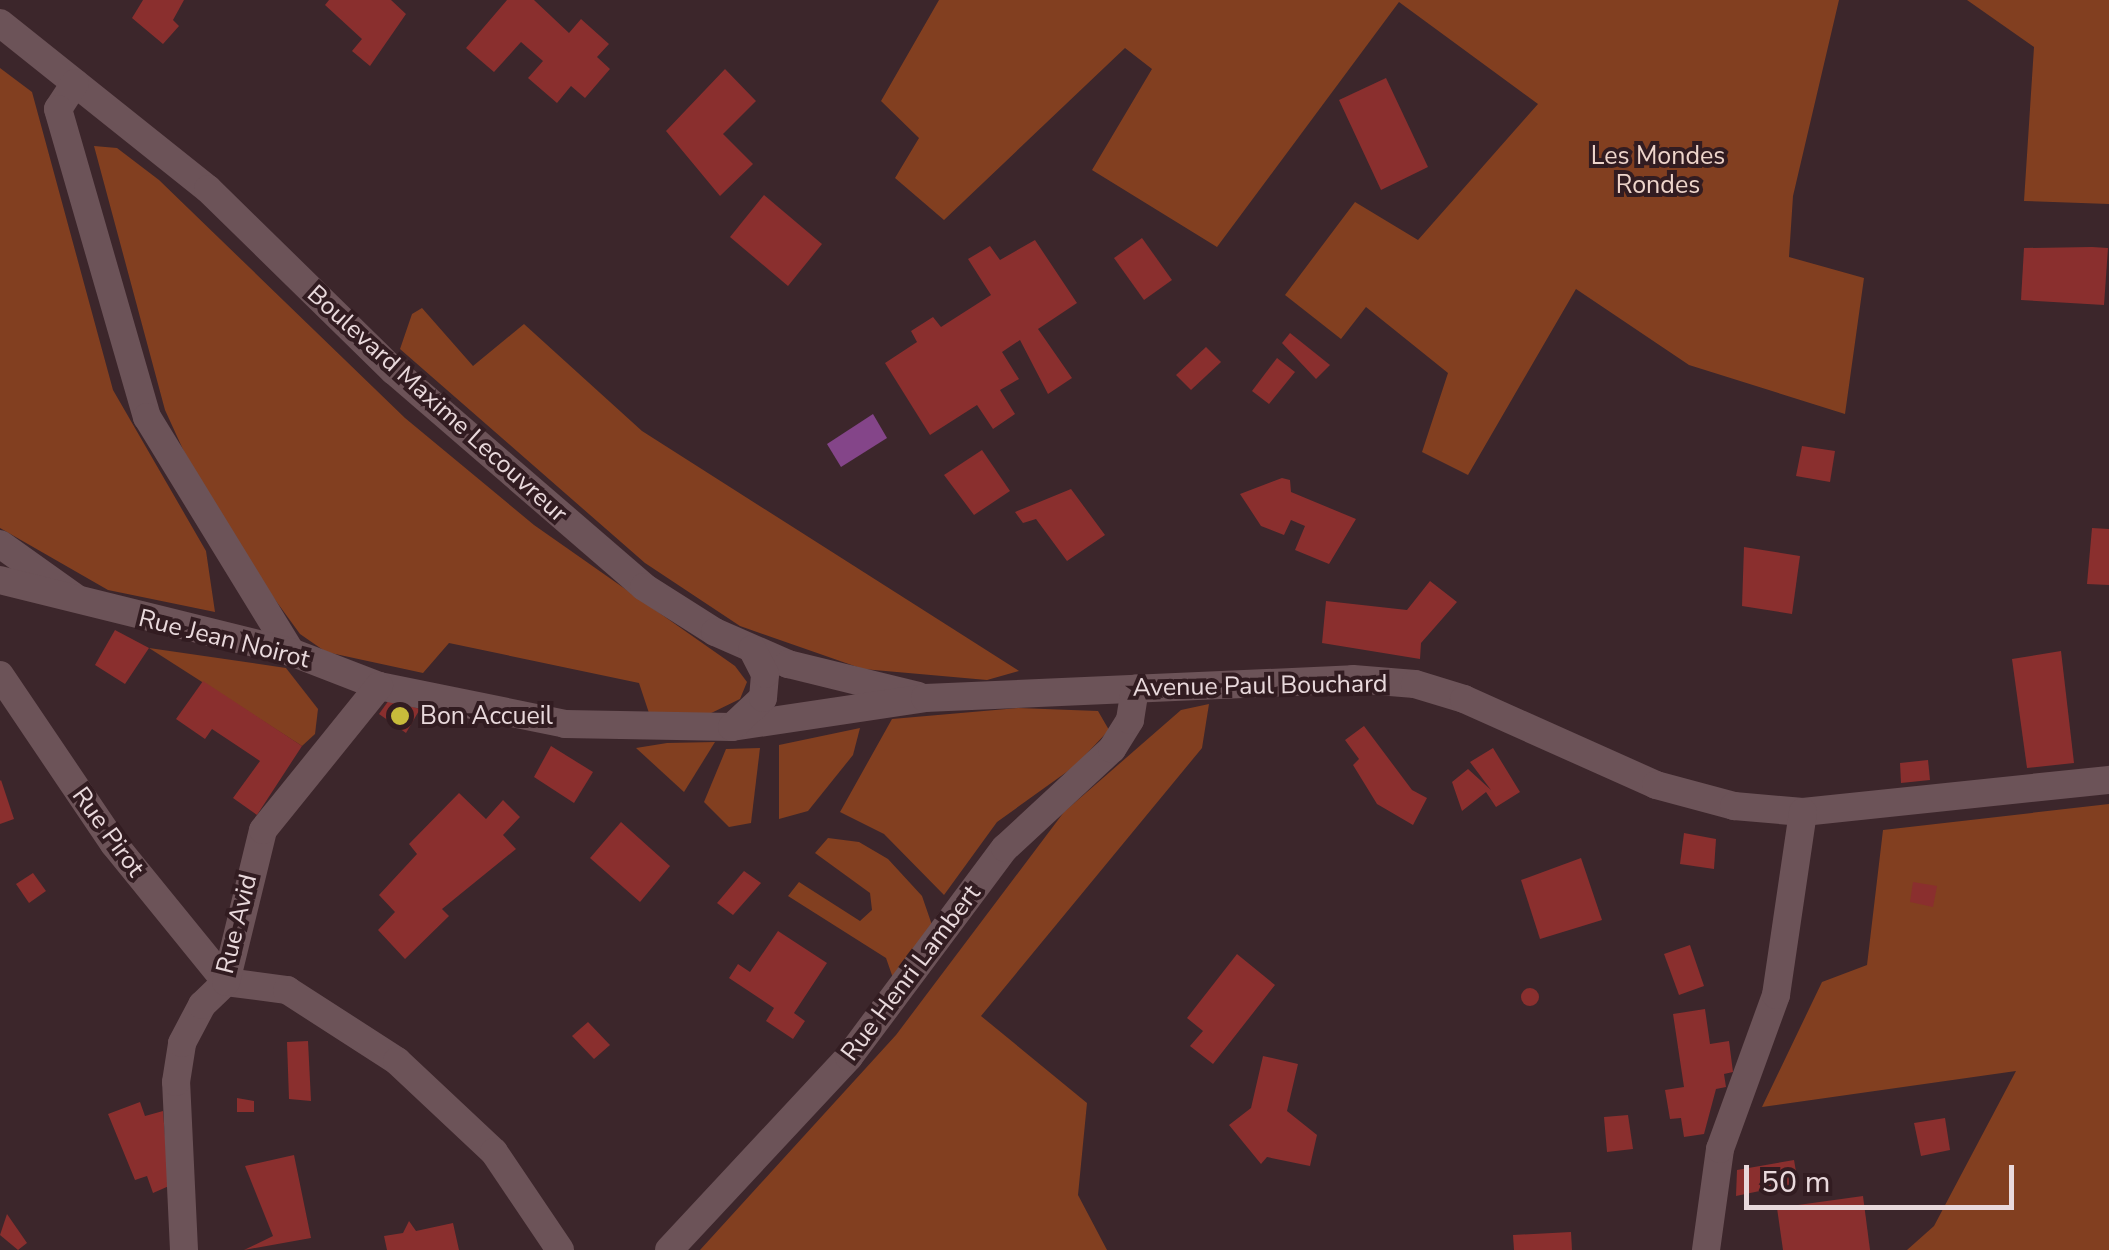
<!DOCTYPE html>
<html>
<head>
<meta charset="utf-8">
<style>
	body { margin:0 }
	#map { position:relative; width:2109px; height:1250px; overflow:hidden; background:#3c262b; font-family:"Nunito Sans",sans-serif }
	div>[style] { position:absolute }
	.green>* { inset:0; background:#823f20 }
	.water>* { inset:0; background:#844589 }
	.building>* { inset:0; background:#8a2f2e }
	.round { border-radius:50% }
	.minor>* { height:28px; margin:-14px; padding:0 14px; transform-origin:14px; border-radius:14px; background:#6c5358 }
	.dots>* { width:28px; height:28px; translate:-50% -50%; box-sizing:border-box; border:5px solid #321c21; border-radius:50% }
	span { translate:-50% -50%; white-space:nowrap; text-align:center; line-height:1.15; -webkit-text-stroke:8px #321c21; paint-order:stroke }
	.park-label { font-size:25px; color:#eed5cb }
	.street-label { font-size:25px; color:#e9d9dc }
	.poi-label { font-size:25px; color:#e9d9dc }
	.left { translate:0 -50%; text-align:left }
	.scale { position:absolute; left:1744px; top:1165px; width:270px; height:45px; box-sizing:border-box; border:5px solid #e9d9dc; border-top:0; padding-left:12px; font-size:30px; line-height:35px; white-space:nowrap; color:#e9d9dc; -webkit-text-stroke:8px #321c21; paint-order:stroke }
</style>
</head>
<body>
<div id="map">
	<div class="green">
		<i style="clip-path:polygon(939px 0,1839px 0,1793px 196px,1789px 257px,1864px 278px,1845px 414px,1689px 365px,1576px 289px,1468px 475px,1422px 452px,1448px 373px,1366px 307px,1341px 339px,1285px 295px,1355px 202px,1418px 240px,1538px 104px,1399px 2px,1217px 247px,1092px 170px,1152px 69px,1125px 48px,944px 220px,895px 178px,919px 138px,881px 101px)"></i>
		<i style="clip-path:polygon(1967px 0,2109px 0,2109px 204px,2024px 201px,2034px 47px)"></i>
		<i style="clip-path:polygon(0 68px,32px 92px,113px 390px,206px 551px,215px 612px,108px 590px,0 528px)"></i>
		<i style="clip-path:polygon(94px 146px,117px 148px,159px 180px,405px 418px,534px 525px,735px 666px,747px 682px,740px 699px,701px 718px,650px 716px,639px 683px,449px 643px,423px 673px,326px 652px,300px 634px,212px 513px,165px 410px)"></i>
		<i style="clip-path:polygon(422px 308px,473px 366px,524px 324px,642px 431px,1019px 671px,987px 680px,863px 669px,740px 626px,645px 563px,400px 349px,412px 314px)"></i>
		<i style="clip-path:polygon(149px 648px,286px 668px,318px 709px,315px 734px,302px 746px)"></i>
		<i style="clip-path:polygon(1209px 704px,1202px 748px,981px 1016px,1087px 1103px,1078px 1195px,1107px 1250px,700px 1250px,896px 1035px,1064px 812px,1181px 710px)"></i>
		<i style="clip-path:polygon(1018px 708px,1098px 711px,1109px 730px,1075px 766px,997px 822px,944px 895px,884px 834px,840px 812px,892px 719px)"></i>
		<i style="clip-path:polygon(860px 728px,853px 755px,808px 811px,779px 819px,779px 745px)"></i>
		<i style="clip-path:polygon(715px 742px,684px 792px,636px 748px,667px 743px)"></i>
		<i style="clip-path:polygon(760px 748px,751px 823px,729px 827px,704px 802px,726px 749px)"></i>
		<i style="clip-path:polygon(2109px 804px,2109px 1250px,1907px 1250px,1934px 1226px,2016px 1071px,1762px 1107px,1822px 982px,1867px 965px,1883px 830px)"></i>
		<i style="clip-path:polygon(828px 838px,859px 842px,888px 859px,922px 896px,932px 925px,893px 978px,886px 958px,788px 896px,799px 882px,860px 921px,872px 910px,870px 893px,815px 853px)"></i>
	</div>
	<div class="water">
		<i style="clip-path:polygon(873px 414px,887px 438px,841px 467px,827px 444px)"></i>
	</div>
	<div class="building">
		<i style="clip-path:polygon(143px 0,184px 0,173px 20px,179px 26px,163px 44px,132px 18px)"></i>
		<i style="clip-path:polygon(329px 0,391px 0,406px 14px,370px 66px,352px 51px,362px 39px,325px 5px)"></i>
		<i style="clip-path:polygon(507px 0,534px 0,569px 33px,581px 19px,609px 44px,597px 57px,610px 69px,585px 98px,571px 86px,557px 103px,528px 78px,543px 61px,521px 42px,494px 72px,466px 48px)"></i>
		<i style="clip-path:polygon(725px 69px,756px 101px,723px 134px,753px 164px,720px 196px,666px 131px)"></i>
		<i style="clip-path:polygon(1386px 78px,1428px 167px,1381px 190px,1339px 100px)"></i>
		<i style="clip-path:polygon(764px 195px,822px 244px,788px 286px,730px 237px)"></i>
		<i style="clip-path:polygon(1142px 238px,1172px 280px,1144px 300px,1114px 258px)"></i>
		<i style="clip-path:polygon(1035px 240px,1077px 303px,1038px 329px,1072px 378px,1048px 394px,1020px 340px,1002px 352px,1019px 379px,1000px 390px,1015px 414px,993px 429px,977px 405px,930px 435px,885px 363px,917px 342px,911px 331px,933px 317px,941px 327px,991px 295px,968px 259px,990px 246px,1000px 260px)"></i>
		<i style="clip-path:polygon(2092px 247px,2108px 248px,2104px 305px,2021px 300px,2024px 248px)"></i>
		<i style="clip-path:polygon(1290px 333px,1330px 365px,1316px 379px,1282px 343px)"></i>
		<i style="clip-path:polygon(1206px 347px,1221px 362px,1191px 390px,1176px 375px)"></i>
		<i style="clip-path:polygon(1277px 358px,1295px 372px,1269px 404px,1252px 391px)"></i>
		<i style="clip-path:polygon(1802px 446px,1835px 451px,1830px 482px,1796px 476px)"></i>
		<i style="clip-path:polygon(982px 450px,1010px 491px,974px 515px,944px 475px)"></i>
		<i style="clip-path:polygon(1282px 478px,1290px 480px,1291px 492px,1356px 519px,1329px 564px,1295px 550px,1305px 526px,1291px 520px,1284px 535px,1261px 526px,1240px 494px)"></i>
		<i style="clip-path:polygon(1071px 489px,1105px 535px,1067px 561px,1036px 519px,1023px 523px,1015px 512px)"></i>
		<i style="clip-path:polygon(2092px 528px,2109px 529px,2109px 585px,2087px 584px)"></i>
		<i style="clip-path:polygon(1744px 547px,1800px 556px,1792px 614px,1742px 606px)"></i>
		<i style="clip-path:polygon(1430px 581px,1457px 602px,1421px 643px,1420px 659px,1322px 643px,1326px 601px,1407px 610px)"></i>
		<i style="clip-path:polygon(115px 630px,149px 648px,125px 684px,95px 665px)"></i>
		<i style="clip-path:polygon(2061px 651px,2074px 763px,2027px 768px,2012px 659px)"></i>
		<i style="clip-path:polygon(203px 681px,302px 746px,257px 815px,233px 798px,260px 761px,212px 729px,205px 739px,176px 719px)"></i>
		<i style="clip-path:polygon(389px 700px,420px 709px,406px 733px,379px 714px)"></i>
		<i style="clip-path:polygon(1364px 726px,1412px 790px,1427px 798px,1413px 825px,1377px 804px,1353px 765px,1359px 759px,1345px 740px)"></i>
		<i style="clip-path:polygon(551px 746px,593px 772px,574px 803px,534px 777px)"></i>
		<i style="clip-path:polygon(1493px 748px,1520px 792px,1496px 807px,1486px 792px,1462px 811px,1452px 782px,1468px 769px,1491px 790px,1470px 762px)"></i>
		<i style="clip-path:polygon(1928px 760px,1930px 780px,1901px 783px,1900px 763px)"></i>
		<i style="clip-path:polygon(1px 780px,14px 819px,0 824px,0 781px)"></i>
		<i style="clip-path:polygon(459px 793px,486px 819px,503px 800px,520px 817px,503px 835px,516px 849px,442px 909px,449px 916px,405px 959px,378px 930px,395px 912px,379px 895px,417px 854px,409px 844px)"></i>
		<i style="clip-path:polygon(621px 822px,670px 866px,640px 902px,590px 858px)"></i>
		<i style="clip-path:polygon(1684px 833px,1716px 839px,1714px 869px,1680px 864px)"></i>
		<i style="clip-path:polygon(1581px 858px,1602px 920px,1540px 939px,1521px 880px)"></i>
		<i style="clip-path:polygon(744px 871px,761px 883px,733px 915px,717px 903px)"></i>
		<i style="clip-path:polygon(33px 873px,46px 891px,29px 903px,16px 884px)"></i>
		<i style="clip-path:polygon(1913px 882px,1937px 886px,1933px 907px,1910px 902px)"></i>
		<i style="clip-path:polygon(778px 931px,827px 963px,794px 1013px,805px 1021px,793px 1039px,766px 1021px,774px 1008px,729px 978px,738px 964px,750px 972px)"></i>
		<i style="clip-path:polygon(1690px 945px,1704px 986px,1679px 995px,1664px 954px)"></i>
		<i style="clip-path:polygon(1237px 954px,1275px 985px,1213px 1064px,1190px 1046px,1203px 1031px,1187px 1018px)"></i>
		<i class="round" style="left:1521px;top:988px;width:18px;height:18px"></i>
		<i style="clip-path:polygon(1705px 1009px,1710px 1044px,1729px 1041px,1733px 1072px,1724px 1074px,1726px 1087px,1716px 1089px,1704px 1134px,1684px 1137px,1681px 1118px,1670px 1119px,1665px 1090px,1684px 1087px,1673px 1014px)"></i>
		<i style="clip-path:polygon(588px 1022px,610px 1045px,594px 1059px,572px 1036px)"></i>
		<i style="clip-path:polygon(308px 1041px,311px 1101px,289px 1099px,287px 1042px)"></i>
		<i style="clip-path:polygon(1263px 1056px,1298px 1064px,1287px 1111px,1317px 1135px,1310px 1166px,1267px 1157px,1261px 1164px,1229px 1125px,1251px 1108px)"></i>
		<i style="clip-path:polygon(237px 1098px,254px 1101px,254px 1112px,237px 1112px)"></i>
		<i style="clip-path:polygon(140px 1102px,145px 1116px,163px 1111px,169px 1186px,153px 1193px,147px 1176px,135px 1180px,108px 1114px)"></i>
		<i style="clip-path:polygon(1628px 1115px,1633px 1149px,1607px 1152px,1604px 1117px)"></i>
		<i style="clip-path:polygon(1945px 1118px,1950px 1150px,1921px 1156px,1914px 1123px)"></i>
		<i style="clip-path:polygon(294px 1155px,311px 1238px,244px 1250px,273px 1236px,245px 1166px)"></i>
		<i style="clip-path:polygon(1794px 1160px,1798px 1183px,1736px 1196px,1737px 1170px)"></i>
		<i style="clip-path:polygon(1863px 1196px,1870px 1250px,1783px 1250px,1777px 1208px)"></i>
		<i style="clip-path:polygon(7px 1214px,27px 1243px,18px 1250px,0 1235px)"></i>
		<i style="clip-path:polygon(409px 1221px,416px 1231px,453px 1223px,459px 1250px,387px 1250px,384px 1236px,403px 1233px)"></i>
		<i style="clip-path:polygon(1571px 1232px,1572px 1250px,1514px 1250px,1513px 1235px)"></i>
	</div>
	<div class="minor">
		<i style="left:0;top:23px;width:266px;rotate:38.6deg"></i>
		<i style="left:208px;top:189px;width:260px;rotate:44.4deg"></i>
		<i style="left:394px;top:371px;width:330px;rotate:40.8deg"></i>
		<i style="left:644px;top:587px;width:84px;rotate:32.4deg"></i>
		<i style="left:715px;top:632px;width:80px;rotate:23.7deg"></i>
		<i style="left:788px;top:664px;width:134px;rotate:13.8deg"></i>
		<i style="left:75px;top:83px;width:31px;rotate:123deg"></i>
		<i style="left:58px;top:109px;width:321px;rotate:73.9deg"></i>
		<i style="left:147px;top:417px;width:276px;rotate:58.5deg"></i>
		<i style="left:0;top:544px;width:93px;rotate:35.4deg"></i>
		<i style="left:0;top:580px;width:300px;rotate:13.9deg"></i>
		<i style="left:291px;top:652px;width:94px;rotate:21.1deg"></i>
		<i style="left:379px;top:686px;width:190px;rotate:11.5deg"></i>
		<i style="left:565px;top:724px;width:167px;rotate:1deg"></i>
		<i style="left:732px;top:727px;width:195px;rotate:-8.5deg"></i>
		<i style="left:925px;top:698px;width:428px;rotate:-2.5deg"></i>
		<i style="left:1353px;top:679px;width:62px;rotate:4.6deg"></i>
		<i style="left:1415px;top:684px;width:51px;rotate:17deg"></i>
		<i style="left:1464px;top:699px;width:210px;rotate:24.1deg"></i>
		<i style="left:1656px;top:785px;width:81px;rotate:15.1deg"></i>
		<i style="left:1734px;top:806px;width:69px;rotate:5deg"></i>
		<i style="left:1803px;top:812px;width:308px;rotate:-6deg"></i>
		<i style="left:0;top:675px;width:204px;rotate:56deg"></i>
		<i style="left:114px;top:844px;width:178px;rotate:50.9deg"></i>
		<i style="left:732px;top:727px;width:42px;rotate:-43.1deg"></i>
		<i style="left:763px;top:698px;width:24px;rotate:-85deg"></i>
		<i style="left:765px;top:674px;width:28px;rotate:-117deg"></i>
		<i style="left:226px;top:982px;width:62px;rotate:7.5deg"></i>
		<i style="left:287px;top:990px;width:131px;rotate:32.8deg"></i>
		<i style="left:397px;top:1061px;width:133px;rotate:43.2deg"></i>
		<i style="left:494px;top:1152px;width:118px;rotate:56deg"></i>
		<i style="left:184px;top:1250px;width:168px;rotate:-92.7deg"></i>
		<i style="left:176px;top:1082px;width:39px;rotate:-81deg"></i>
		<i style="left:182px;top:1043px;width:43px;rotate:-62.2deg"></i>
		<i style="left:202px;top:1005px;width:33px;rotate:-44deg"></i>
		<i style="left:226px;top:982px;width:156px;rotate:-76.3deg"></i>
		<i style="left:263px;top:830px;width:185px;rotate:-51.1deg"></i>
		<i style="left:669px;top:1250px;width:264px;rotate:-47deg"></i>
		<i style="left:849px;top:1057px;width:261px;rotate:-53.3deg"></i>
		<i style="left:1005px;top:848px;width:146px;rotate:-42.8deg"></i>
		<i style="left:1112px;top:749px;width:34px;rotate:-58deg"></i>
		<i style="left:1130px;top:720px;width:32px;rotate:-81deg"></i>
		<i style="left:1706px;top:1250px;width:102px;rotate:-82.1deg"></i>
		<i style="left:1720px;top:1149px;width:164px;rotate:-70deg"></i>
		<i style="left:1776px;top:995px;width:185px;rotate:-81.6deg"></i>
	</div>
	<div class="dots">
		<i style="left:400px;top:716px;background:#c8bb3b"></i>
	</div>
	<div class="park-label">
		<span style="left:1658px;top:171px">Les Mondes<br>Rondes</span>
	</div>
	<div class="street-label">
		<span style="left:437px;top:404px;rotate:42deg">Boulevard Maxime Lecouvreur</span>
		<span style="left:224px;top:639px;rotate:14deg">Rue Jean Noirot</span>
		<span style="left:1260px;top:686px;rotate:-1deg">Avenue Paul Bouchard</span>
		<span style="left:108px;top:832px;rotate:54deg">Rue Pirot</span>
		<span style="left:237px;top:924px;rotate:-76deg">Rue Avid</span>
		<span style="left:911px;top:973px;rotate:-53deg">Rue Henri Lambert</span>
	</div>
	<div class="poi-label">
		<span class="left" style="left:420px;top:716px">Bon Accueil</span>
	</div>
	<div class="scale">50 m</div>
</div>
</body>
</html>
